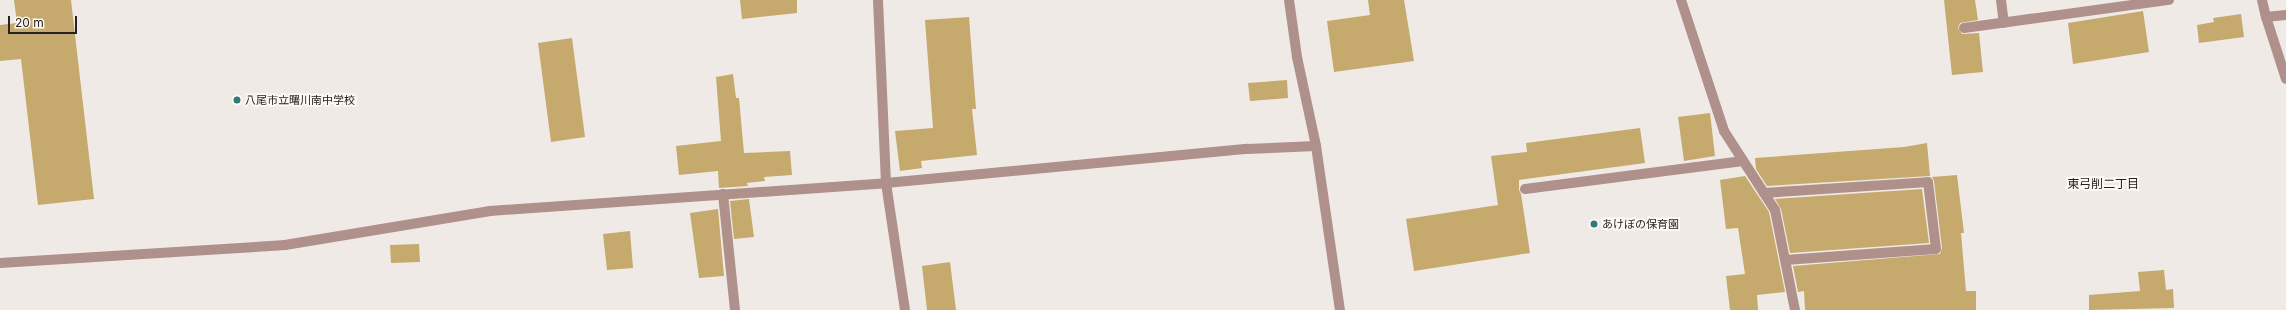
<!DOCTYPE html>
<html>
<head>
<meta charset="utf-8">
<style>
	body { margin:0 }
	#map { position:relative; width:2286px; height:310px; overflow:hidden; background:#f0eae6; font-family:Inter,"Noto Sans JP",sans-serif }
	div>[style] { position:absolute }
	.building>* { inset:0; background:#c5a96d }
	.lane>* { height:10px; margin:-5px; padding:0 5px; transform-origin:5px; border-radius:5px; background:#af908a }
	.street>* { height:10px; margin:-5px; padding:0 5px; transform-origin:5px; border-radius:5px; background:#af908a }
	.dots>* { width:11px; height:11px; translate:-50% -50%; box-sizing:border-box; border:2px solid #fef8f3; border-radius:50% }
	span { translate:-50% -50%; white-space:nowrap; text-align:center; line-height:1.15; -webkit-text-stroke:4px #fef8f3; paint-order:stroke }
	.poi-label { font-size:11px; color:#252321 }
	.left { translate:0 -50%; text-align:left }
	.neighbourhood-label { font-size:12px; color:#252321 }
	.scale { position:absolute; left:8px; top:16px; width:69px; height:18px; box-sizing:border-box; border:2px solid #252321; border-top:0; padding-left:5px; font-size:12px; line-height:14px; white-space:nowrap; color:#252321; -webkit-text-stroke:3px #fef8f3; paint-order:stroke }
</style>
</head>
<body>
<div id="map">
	<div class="building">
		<i style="clip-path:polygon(14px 0,71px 0,94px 199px,38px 205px,21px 59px,0 61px,0 25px,17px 23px)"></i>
		<i style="clip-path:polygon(740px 0,797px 0,797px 13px,742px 19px)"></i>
		<i style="clip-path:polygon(1368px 0,1404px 0,1414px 61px,1334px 72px,1327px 21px,1370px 15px)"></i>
		<i style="clip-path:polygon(1944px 0,1975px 0,1978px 20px,1960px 23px,1958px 28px,1962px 34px,1979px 33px,1983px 72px,1952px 75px)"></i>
		<i style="clip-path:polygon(2143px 11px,2149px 52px,2073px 64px,2068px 23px)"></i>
		<i style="clip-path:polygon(2241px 14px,2244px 37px,2199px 43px,2197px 25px,2214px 22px,2213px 18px)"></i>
		<i style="clip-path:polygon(969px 17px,976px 109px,972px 109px,977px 155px,921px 161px,922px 168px,900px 171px,895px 131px,933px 128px,925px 20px)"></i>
		<i style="clip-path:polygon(572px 38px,585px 137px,551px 142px,538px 43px)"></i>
		<i style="clip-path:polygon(733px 74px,736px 98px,739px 98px,744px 153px,790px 151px,792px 175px,764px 177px,765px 181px,747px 183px,748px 186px,719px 188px,718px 171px,679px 175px,676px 146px,721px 141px,716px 77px)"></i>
		<i style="clip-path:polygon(1287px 80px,1288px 98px,1250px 101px,1248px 83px)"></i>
		<i style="clip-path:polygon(1710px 113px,1715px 156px,1684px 161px,1678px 117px)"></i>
		<i style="clip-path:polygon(1640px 128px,1645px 163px,1519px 180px,1519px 190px,1521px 194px,1530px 253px,1414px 271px,1406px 219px,1498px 205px,1491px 156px,1527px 152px,1526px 143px)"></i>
		<i style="clip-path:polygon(1927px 143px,1930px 176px,1767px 186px,1756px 169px,1755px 158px,1904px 147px)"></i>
		<i style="clip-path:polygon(1957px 175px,1964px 233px,1961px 233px,1966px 291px,1976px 291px,1976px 310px,1805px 310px,1804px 291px,1798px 292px,1793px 266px,1940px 254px,1942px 248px,1934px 181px,1932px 177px)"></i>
		<i style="clip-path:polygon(1745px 176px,1769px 212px,1785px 292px,1757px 295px,1758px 310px,1730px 310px,1726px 276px,1745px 274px,1738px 228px,1726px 229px,1720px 180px)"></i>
		<i style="clip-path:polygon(1922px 189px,1929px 243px,1790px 253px,1781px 209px,1775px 199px)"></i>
		<i style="clip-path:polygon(749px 199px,754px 237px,734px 239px,730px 201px)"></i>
		<i style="clip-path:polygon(718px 209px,724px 276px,699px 278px,690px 213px)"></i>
		<i style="clip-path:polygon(630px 231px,633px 268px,607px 270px,603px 234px)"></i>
		<i style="clip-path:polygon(419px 244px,420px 262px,391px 263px,390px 245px)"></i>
		<i style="clip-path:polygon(950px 262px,956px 310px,927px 310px,922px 266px)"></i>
		<i style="clip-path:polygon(2164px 270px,2166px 290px,2173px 289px,2174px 308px,2089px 310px,2089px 295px,2140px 291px,2138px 272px)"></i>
	</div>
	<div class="lane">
		<i style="left:2266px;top:17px;width:65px;rotate:72.1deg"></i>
		<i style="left:1525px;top:189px;width:220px;rotate:-7.3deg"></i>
	</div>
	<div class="street">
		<i style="left:878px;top:0;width:183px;rotate:87.5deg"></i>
		<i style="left:886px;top:183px;width:128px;rotate:81.5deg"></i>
		<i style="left:1289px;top:0;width:58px;rotate:82deg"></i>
		<i style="left:1297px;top:57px;width:91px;rotate:77.9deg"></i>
		<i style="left:1316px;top:146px;width:166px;rotate:81.7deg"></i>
		<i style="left:1681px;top:0;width:138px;rotate:71.8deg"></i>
		<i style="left:1724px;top:131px;width:94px;rotate:57.2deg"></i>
		<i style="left:1775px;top:210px;width:102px;rotate:78.7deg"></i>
		<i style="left:2001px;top:0;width:23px;rotate:83deg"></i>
		<i style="left:2262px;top:0;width:17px;rotate:77deg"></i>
		<i style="left:2266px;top:17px;width:20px;rotate:-6deg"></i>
		<i style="left:1964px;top:28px;width:207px;rotate:-7.8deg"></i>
		<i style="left:1764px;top:193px;width:164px;rotate:-3.8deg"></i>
		<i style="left:1928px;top:182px;width:67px;rotate:83.2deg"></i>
		<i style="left:1936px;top:249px;width:151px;rotate:175.8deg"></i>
		<i style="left:723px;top:194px;width:117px;rotate:84.1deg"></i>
		<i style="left:0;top:263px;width:286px;rotate:-3.6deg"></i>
		<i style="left:285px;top:245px;width:208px;rotate:-9.4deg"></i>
		<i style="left:490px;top:211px;width:397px;rotate:-4deg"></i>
		<i style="left:886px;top:183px;width:363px;rotate:-5.4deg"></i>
		<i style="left:1247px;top:149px;width:69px;rotate:-2.5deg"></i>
	</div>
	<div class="dots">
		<i style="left:237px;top:100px;background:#317a7b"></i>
		<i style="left:1594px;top:224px;background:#317a7b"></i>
	</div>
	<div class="poi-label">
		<span class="left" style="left:245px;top:100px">八尾市立曙川南中学校</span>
		<span class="left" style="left:1602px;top:224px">あけぼの保育園</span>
	</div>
	<div class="neighbourhood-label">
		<span style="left:2103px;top:184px">東弓削二丁目</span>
	</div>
	<div class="scale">20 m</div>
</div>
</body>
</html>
